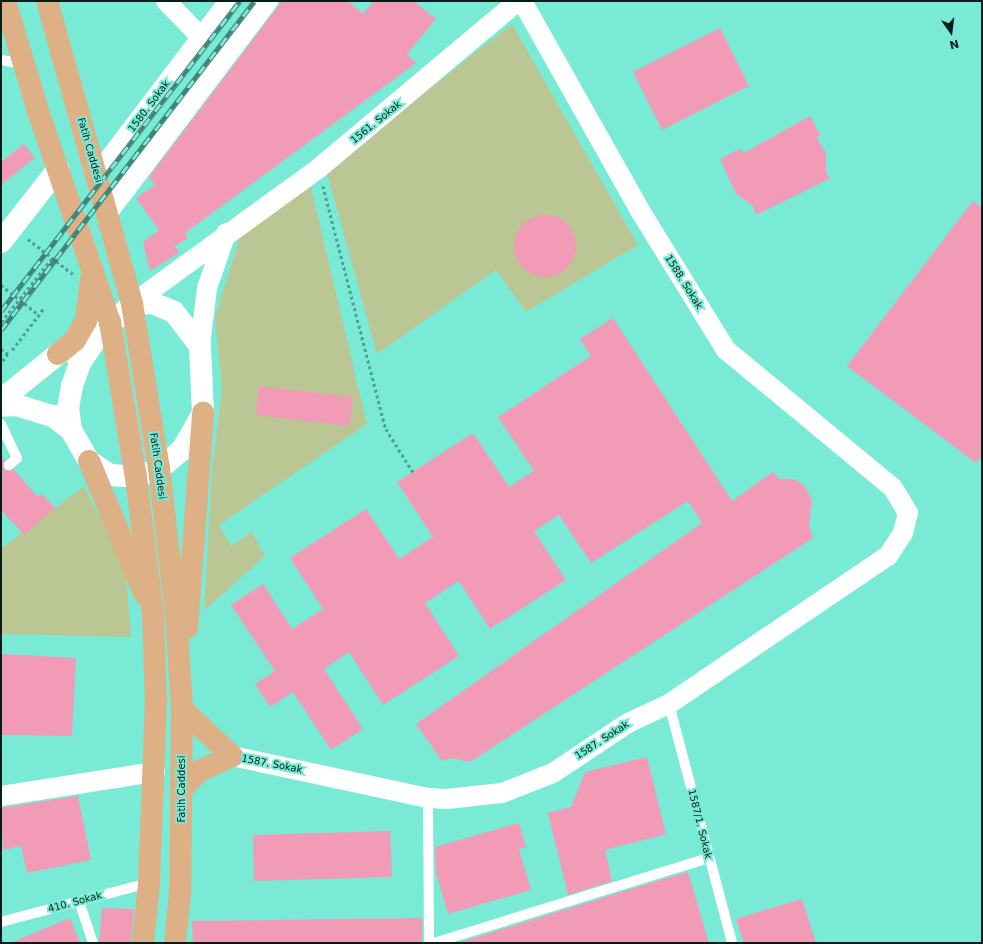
<!DOCTYPE html>
<html>
<head>
<meta charset="utf-8">
<style>
	body { margin:0 }
	#map { position:relative; width:983px; height:944px; overflow:hidden; background:#79ead5; font-family:"DejaVu Sans",sans-serif }
	div>[style] { position:absolute }
	.green>* { inset:0; background:#bac795 }
	.building>* { inset:0; background:#f29bb6 }
	.round { border-radius:50% }
	.path>* { height:2.5px; margin-top:-1.25px; transform-origin:0; background:repeating-linear-gradient(90deg,#4e9f90 0 3px,transparent 0 6px) }
	.service>* { height:10px; margin:-5px; padding:0 5px; transform-origin:5px; border-radius:5px; background:#fff }
	.minor>* { height:20px; margin:-10px; padding:0 10px; transform-origin:10px; border-radius:10px; background:#fff }
	.secondary>* { height:22px; margin:-11px; padding:0 11px; transform-origin:11px; border-radius:11px; background:#fff }
	.primary>* { height:22px; margin:-11px; padding:0 11px; transform-origin:11px; border-radius:11px; background:#ddb086 }
	.rail>* { height:4.5px; margin-top:-2.25px; transform-origin:0; background:repeating-linear-gradient(90deg,#79ead5 0 9px,#3d8074 0 18px); box-sizing:border-box; border-block:1px solid #3d8074 }
	span { translate:-50% -50%; white-space:nowrap; text-align:center; line-height:1.15; -webkit-text-stroke:4px #79ead5; paint-order:stroke }
	.street-label { font-size:10px; color:#041d19 }
	.frame { position:absolute; inset:0; border:2px solid #041d19; pointer-events:none }
	.north { position:absolute; left:931px; top:12px; width:40px; height:40px; -webkit-text-stroke:3px #79ead5; paint-order:stroke; rotate:166deg; font-size:11px; font-weight:700; line-height:16px; text-align:center; color:#041d19 }
	.north::after { content:''; display:block; margin:auto; width:14px; height:18px; background:#041d19; clip-path:polygon(50% 0,100% 100%,50% 72%,0 100%) }
</style>
</head>
<body>
<div id="map">
	<div class="green">
		<i style="clip-path:polygon(512px 24px,638px 245px,526px 312px,496px 270px,377px 354px,326px 170px)"></i>
		<i style="clip-path:polygon(310px 183px,367px 424px,219px 525px,231px 546px,252px 532px,265px 556px,204px 611px,212px 470px,222px 389px,215px 317px,240px 237px)"></i>
		<i style="clip-path:polygon(84px 486px,99px 517px,104px 518px,104px 527px,126px 572px,131px 637px,1px 634px,1px 549px)"></i>
	</div>
	<div class="building">
		<i style="clip-path:polygon(282px 1px,348px 1px,363px 14px,374px 1px,414px 1px,436px 19px,407px 54px,416px 63px,185px 233px,188px 238px,175px 246px,179px 253px,150px 271px,143px 242px,159px 230px,136px 198px,155px 185px,149px 177px)"></i>
		<i style="clip-path:polygon(720px 28px,749px 86px,662px 130px,633px 72px)"></i>
		<i style="clip-path:polygon(810px 116px,820px 134px,817px 139px,826px 153px,826px 173px,831px 178px,756px 215px,752px 205px,736px 194px,720px 159px,740px 149px,744px 153px)"></i>
		<i style="clip-path:polygon(24px 144px,35px 158px,1px 185px,1px 162px)"></i>
		<i style="clip-path:polygon(973px 201px,982px 208px,982px 455px,976px 463px,847px 366px)"></i>
		<i class="round" style="left:514px;top:215px;width:62px;height:62px"></i>
		<i style="clip-path:polygon(613px 318px,732px 501px,773px 472px,779px 479px,794px 479px,804px 485px,812px 500px,809px 525px,813px 538px,470px 762px,451px 758px,442px 761px,416px 724px,702px 523px,688px 501px,591px 563px,559px 515px,534px 531px,566px 580px,490px 629px,459px 581px,425px 603px,459px 656px,383px 705px,349px 652px,324px 669px,363px 729px,331px 750px,293px 692px,270px 707px,255px 684px,275px 671px,231px 605px,263px 584px,292px 629px,323px 609px,290px 558px,366px 509px,399px 559px,433px 537px,397px 482px,473px 433px,509px 487px,534px 471px,498px 417px,591px 356px,580px 339px)"></i>
		<i style="clip-path:polygon(259px 386px,353px 397px,349px 426px,256px 415px)"></i>
		<i style="clip-path:polygon(1px 455px,5px 460px,4px 470px,14px 470px,38px 497px,42px 494px,55px 508px,24px 535px,1px 510px)"></i>
		<i style="clip-path:polygon(1px 654px,76px 658px,72px 736px,1px 735px)"></i>
		<i style="clip-path:polygon(647px 757px,666px 834px,605px 850px,612px 881px,568px 895px,548px 813px,571px 807px,585px 772px)"></i>
		<i style="clip-path:polygon(78px 796px,91px 860px,27px 873px,21px 846px,3px 850px,1px 808px)"></i>
		<i style="clip-path:polygon(519px 823px,526px 847px,519px 849px,531px 890px,448px 914px,436px 873px,435px 847px)"></i>
		<i style="clip-path:polygon(390px 831px,392px 877px,254px 881px,253px 835px)"></i>
		<i style="clip-path:polygon(688px 872px,709px 943px,458px 943px,631px 889px)"></i>
		<i style="clip-path:polygon(802px 899px,816px 943px,744px 943px,736px 919px)"></i>
		<i style="clip-path:polygon(102px 908px,134px 909px,131px 943px,99px 943px)"></i>
		<i style="clip-path:polygon(70px 918px,80px 943px,10px 943px)"></i>
		<i style="clip-path:polygon(422px 918px,422px 943px,193px 943px,192px 921px)"></i>
	</div>
	<div class="path">
		<i style="left:323px;top:186px;width:251px;rotate:75.5deg"></i>
		<i style="left:386px;top:429px;width:51px;rotate:57.9deg"></i>
		<i style="left:28px;top:239px;width:57px;rotate:37.9deg"></i>
		<i style="left:1px;top:277px;width:1px;rotate:-45deg"></i>
		<i style="left:1px;top:285px;width:48px;rotate:38.3deg"></i>
		<i style="left:1px;top:322px;width:83px;rotate:-51.3deg"></i>
		<i style="left:1px;top:349px;width:9px;rotate:36deg"></i>
		<i style="left:8px;top:354px;width:12px;rotate:125deg"></i>
		<i style="left:12px;top:350px;width:53px;rotate:-52.7deg"></i>
	</div>
	<div class="service">
		<i style="left:1px;top:60px;width:23px;rotate:10deg"></i>
		<i style="left:1px;top:424px;width:38px;rotate:65deg"></i>
		<i style="left:17px;top:458px;width:11px;rotate:139deg"></i>
		<i style="left:669px;top:704px;width:247px;rotate:75.2deg"></i>
		<i style="left:428px;top:798px;width:145px;rotate:89.6deg"></i>
		<i style="left:79px;top:901px;width:44px;rotate:71.6deg"></i>
		<i style="left:1px;top:922px;width:153px;rotate:-14.8deg"></i>
		<i style="left:434px;top:943px;width:287px;rotate:-17.2deg"></i>
	</div>
	<div class="minor">
		<i style="left:166px;top:1px;width:52px;rotate:45.8deg"></i>
		<i style="left:97px;top:175px;width:218px;rotate:-52.8deg"></i>
		<i style="left:107px;top:214px;width:267px;rotate:-52.9deg"></i>
		<i style="left:132px;top:304px;width:231px;rotate:-36deg"></i>
		<i style="left:319px;top:168px;width:260px;rotate:-40deg"></i>
		<i style="left:200px;top:346px;width:58px;rotate:-83.1deg"></i>
		<i style="left:207px;top:288px;width:58px;rotate:-70.9deg"></i>
		<i style="left:232px;top:756px;width:200px;rotate:12.1deg"></i>
		<i style="left:428px;top:798px;width:19px;rotate:3deg"></i>
		<i style="left:447px;top:799px;width:55px;rotate:-6.2deg"></i>
		<i style="left:502px;top:793px;width:55px;rotate:-21.4deg"></i>
		<i style="left:553px;top:773px;width:90px;rotate:-33.7deg"></i>
		<i style="left:628px;top:723px;width:45px;rotate:-24.9deg"></i>
		<i style="left:669px;top:704px;width:264px;rotate:-34.1deg"></i>
		<i style="left:888px;top:556px;width:27px;rotate:-57deg"></i>
		<i style="left:903px;top:533px;width:21px;rotate:-76deg"></i>
		<i style="left:908px;top:513px;width:29px;rotate:-121deg"></i>
		<i style="left:893px;top:488px;width:217px;rotate:-140.4deg"></i>
		<i style="left:726px;top:350px;width:160px;rotate:-121.7deg"></i>
		<i style="left:642px;top:214px;width:244px;rotate:-119.4deg"></i>
		<i style="left:1px;top:796px;width:156px;rotate:-8.9deg"></i>
	</div>
	<div class="secondary">
		<i style="left:1px;top:242px;width:93px;rotate:-52deg"></i>
		<i style="left:1px;top:400px;width:73px;rotate:-38.9deg"></i>
		<i style="left:58px;top:354px;width:17px;rotate:-24deg"></i>
		<i style="left:1px;top:406px;width:15px;rotate:-4deg"></i>
		<i style="left:16px;top:405px;width:39px;rotate:17deg"></i>
		<i style="left:53px;top:416px;width:23px;rotate:38deg"></i>
		<i style="left:71px;top:430px;width:36px;rotate:60deg"></i>
		<i style="left:89px;top:461px;width:25px;rotate:34deg"></i>
		<i style="left:110px;top:475px;width:26px;rotate:4deg"></i>
		<i style="left:136px;top:477px;width:24px;rotate:-19deg"></i>
		<i style="left:159px;top:469px;width:30px;rotate:-40deg"></i>
		<i style="left:182px;top:450px;width:43px;rotate:-60.4deg"></i>
		<i style="left:203px;top:413px;width:67px;rotate:-92.6deg"></i>
		<i style="left:200px;top:346px;width:43px;rotate:-127.4deg"></i>
		<i style="left:174px;top:312px;width:23px;rotate:-157deg"></i>
		<i style="left:153px;top:303px;width:21px;rotate:177deg"></i>
		<i style="left:132px;top:304px;width:45px;rotate:136.8deg"></i>
		<i style="left:99px;top:335px;width:34px;rotate:124deg"></i>
		<i style="left:80px;top:363px;width:24px;rotate:109deg"></i>
		<i style="left:72px;top:386px;width:22px;rotate:100deg"></i>
		<i style="left:68px;top:408px;width:22px;rotate:82deg"></i>
	</div>
	<div class="primary">
		<i style="left:5px;top:1px;width:115px;rotate:73.3deg"></i>
		<i style="left:38px;top:111px;width:223px;rotate:71.2deg"></i>
		<i style="left:110px;top:322px;width:157px;rotate:80.5deg"></i>
		<i style="left:136px;top:477px;width:139px;rotate:83deg"></i>
		<i style="left:153px;top:615px;width:86px;rotate:88deg"></i>
		<i style="left:156px;top:701px;width:182px;rotate:92.2deg"></i>
		<i style="left:149px;top:883px;width:60px;rotate:95.7deg"></i>
		<i style="left:47px;top:1px;width:315px;rotate:74.3deg"></i>
		<i style="left:132px;top:304px;width:167px;rotate:80.7deg"></i>
		<i style="left:159px;top:469px;width:145px;rotate:83.3deg"></i>
		<i style="left:176px;top:613px;width:96px;rotate:86.4deg"></i>
		<i style="left:182px;top:709px;width:184px;rotate:90.6deg"></i>
		<i style="left:180px;top:893px;width:50px;rotate:95.7deg"></i>
		<i style="left:58px;top:354px;width:22px;rotate:-39deg"></i>
		<i style="left:75px;top:340px;width:22px;rotate:-60deg"></i>
		<i style="left:86px;top:321px;width:42px;rotate:-83.2deg"></i>
		<i style="left:89px;top:461px;width:145px;rotate:67.3deg"></i>
		<i style="left:187px;top:628px;width:216px;rotate:-85.7deg"></i>
		<i style="left:182px;top:709px;width:69px;rotate:43.2deg"></i>
		<i style="left:232px;top:756px;width:38px;rotate:155deg"></i>
		<i style="left:198px;top:772px;width:22px;rotate:133deg"></i>
	</div>
	<div class="rail">
		<i style="left:1px;top:311px;width:391px;rotate:-52.4deg"></i>
		<i style="left:1px;top:330px;width:415px;rotate:-52.4deg"></i>
	</div>
	<div class="street-label">
		<span style="left:149px;top:106px;rotate:-53deg">1580. Sokak</span>
		<span style="left:376px;top:122px;rotate:-39deg">1561. Sokak</span>
		<span style="left:90px;top:150px;rotate:74deg">Fatih Caddesi</span>
		<span style="left:684px;top:282px;rotate:58deg">1588. Sokak</span>
		<span style="left:158px;top:466px;rotate:82deg">Fatih Caddesi</span>
		<span style="left:602px;top:740px;rotate:-33deg">1587. Sokak</span>
		<span style="left:272px;top:764px;rotate:11deg">1587. Sokak</span>
		<span style="left:182px;top:789px;rotate:-90deg">Fatih Caddesi</span>
		<span style="left:700px;top:824px;rotate:76deg">1587/1. Sokak</span>
		<span style="left:75px;top:902px;rotate:-15deg">410. Sokak</span>
	</div>
	<div class="frame"></div>
	<div class="north">N</div>
</div>
</body>
</html>
